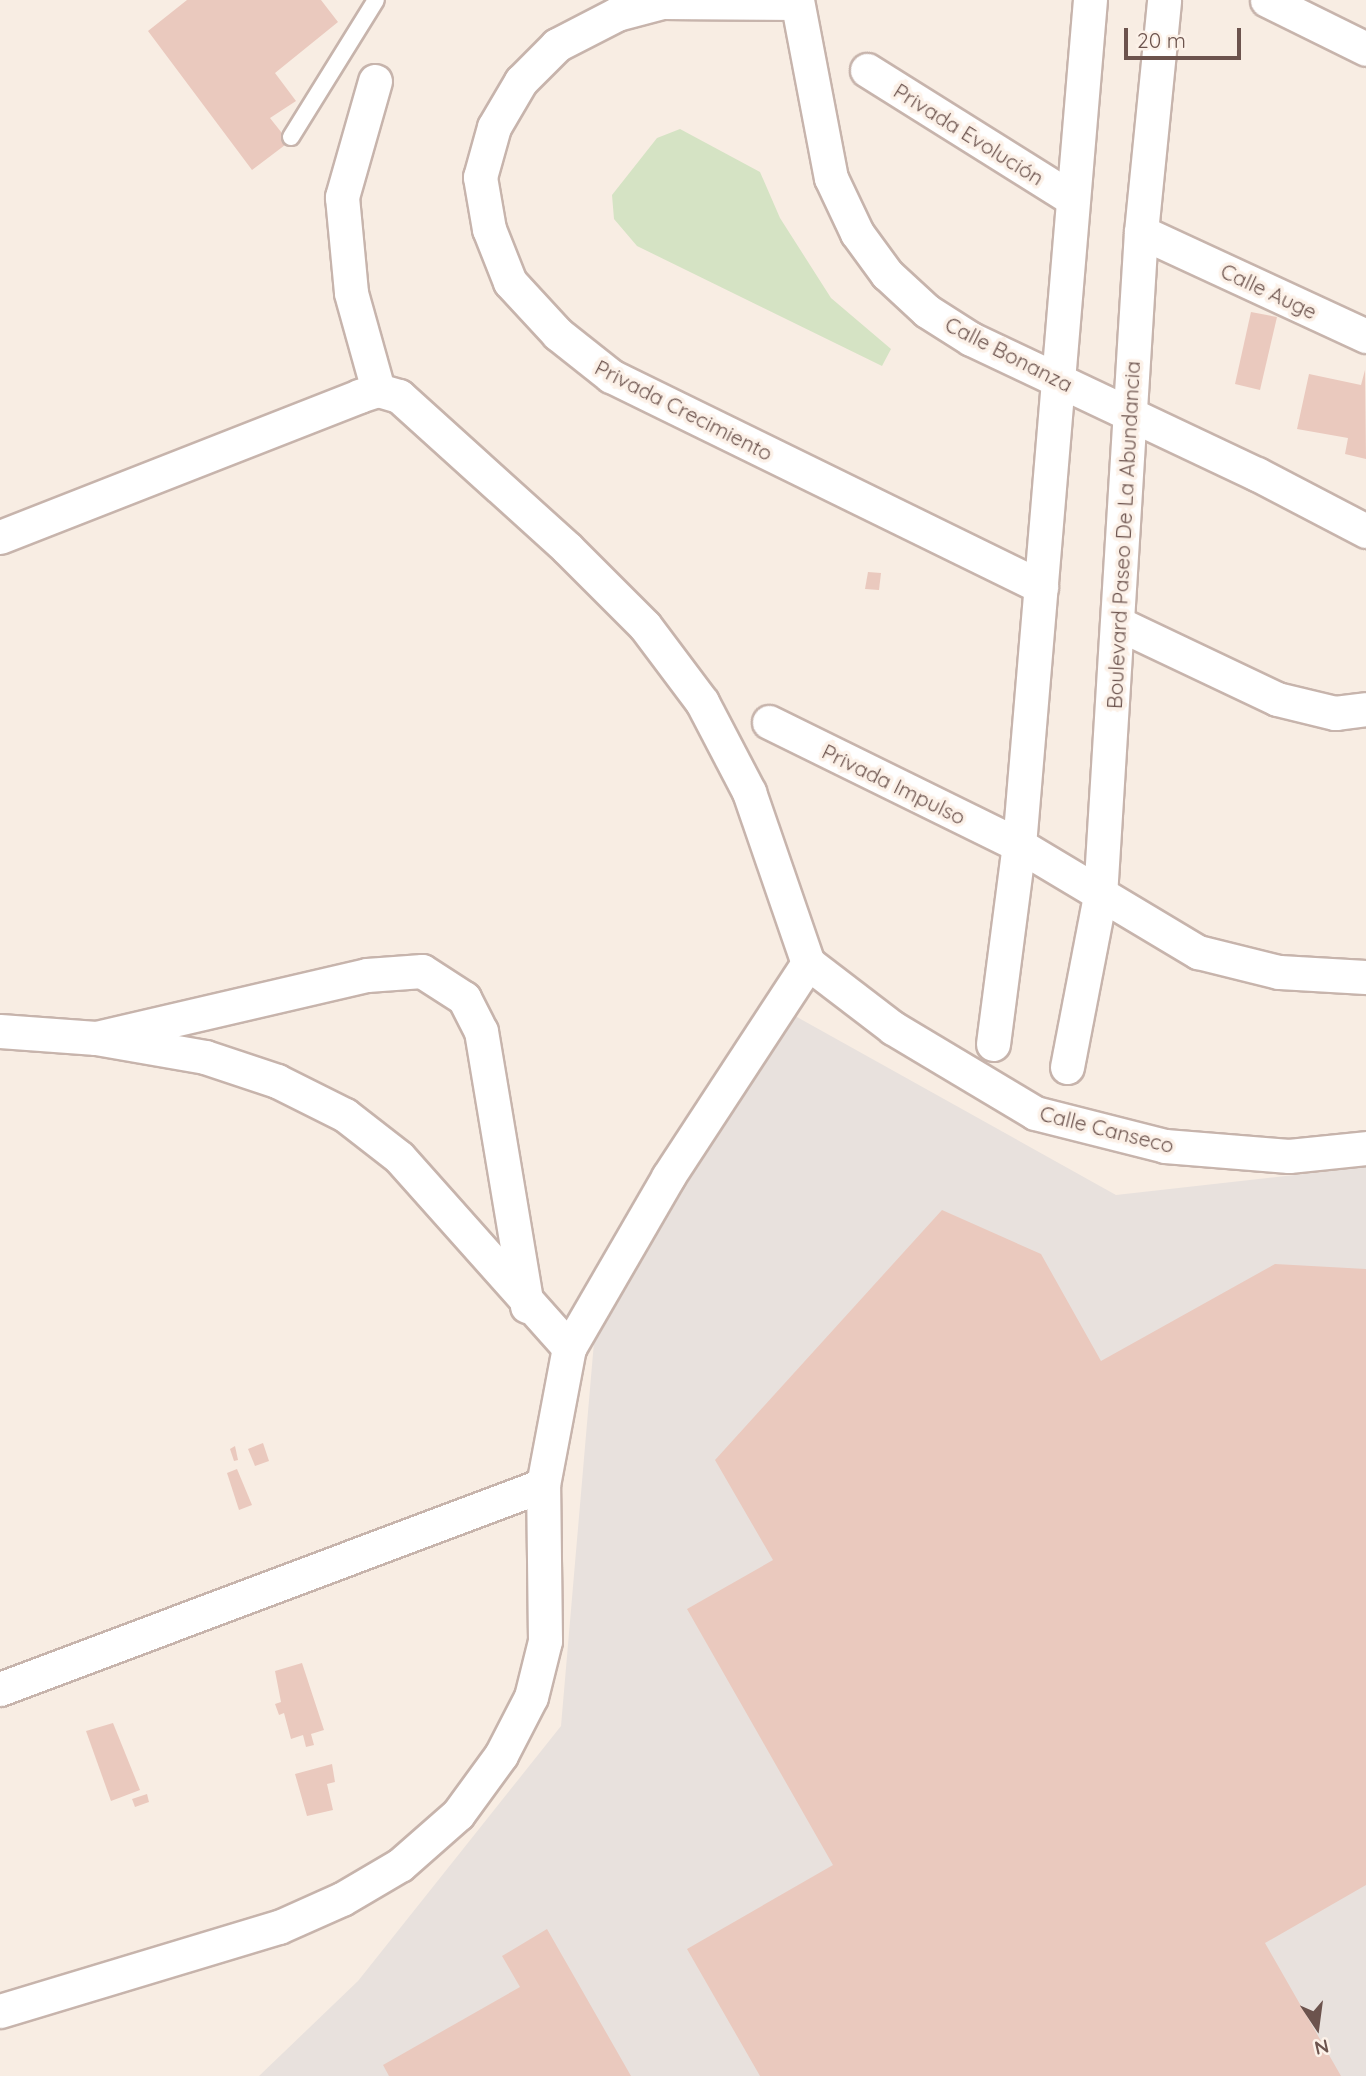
<!DOCTYPE html>
<html>
<head>
<meta charset="utf-8">
<style>
	body { margin:0 }
	#map { position:relative; width:1366px; height:2076px; overflow:hidden; background:#f8ede3; font-family:Quicksand,sans-serif }
	div>[style] { position:absolute }
	.industrial>* { inset:0; background:#e8e1dd }
	.green>* { inset:0; background:#d5e3c4 }
	.building>* { inset:0; background:#eac9be }
	.roads { filter:drop-shadow(2px 0 #c7b4ac) drop-shadow(-2px 0 #c7b4ac) drop-shadow(0 2px #c7b4ac) drop-shadow(0 -2px #c7b4ac) }
	.service>* { height:16px; margin:-8px; padding:0 8px; transform-origin:8px; border-radius:8px; background:#fff }
	.minor>* { height:33px; margin:-16.5px; padding:0 16.5px; transform-origin:16.5px; border-radius:16.5px; background:#fff }
	span { translate:-50% -50%; white-space:nowrap; text-align:center; line-height:1.15; -webkit-text-stroke:7px #fcf1e8; paint-order:stroke }
	.street-label { font-size:21px; color:#6c534d }
	.north { position:absolute; left:1282px; top:1992px; width:70px; height:70px; -webkit-text-stroke:5px #fcf1e8; paint-order:stroke; rotate:167deg; font-size:19px; font-weight:700; line-height:28px; text-align:center; color:#6c534d }
	.north::after { content:''; display:block; margin:auto; width:24px; height:32px; background:#6c534d; clip-path:polygon(50% 0,100% 100%,50% 72%,0 100%) }
	.scale { position:absolute; left:1124px; top:28px; width:117px; height:32px; box-sizing:border-box; border:4px solid #6c534d; border-top:0; padding-left:9px; font-size:21px; line-height:24px; white-space:nowrap; color:#6c534d; -webkit-text-stroke:5px #fcf1e8; paint-order:stroke }
</style>
</head>
<body>
<div id="map">
	<div class="industrial">
		<i style="clip-path:polygon(779px 1007px,1116px 1195px,1366px 1167px,1366px 2076px,259px 2076px,358px 1981px,561px 1726px,594px 1342px)"></i>
	</div>
	<div class="green">
		<i style="clip-path:polygon(680px 129px,760px 172px,780px 218px,831px 298px,891px 349px,882px 366px,637px 246px,614px 219px,612px 195px,657px 138px)"></i>
	</div>
	<div class="building">
		<i style="clip-path:polygon(187px 0,321px 0,338px 22px,275px 73px,296px 101px,270px 118px,289px 142px,252px 170px,148px 31px)"></i>
		<i style="clip-path:polygon(1251px 312px,1277px 317px,1260px 390px,1235px 384px)"></i>
		<i style="clip-path:polygon(1365px 370px,1366px 459px,1345px 454px,1348px 438px,1297px 429px,1309px 374px,1361px 385px)"></i>
		<i style="clip-path:polygon(868px 572px,881px 573px,879px 590px,865px 589px)"></i>
		<i style="clip-path:polygon(942px 1210px,1041px 1254px,1101px 1361px,1275px 1264px,1366px 1269px,1366px 1885px,1265px 1943px,1341px 2076px,760px 2076px,687px 1949px,833px 1865px,687px 1609px,773px 1560px,715px 1460px)"></i>
		<i style="clip-path:polygon(263px 1443px,269px 1461px,255px 1466px,248px 1449px)"></i>
		<i style="clip-path:polygon(235px 1446px,238px 1460px,234px 1461px,230px 1449px)"></i>
		<i style="clip-path:polygon(237px 1469px,252px 1505px,239px 1510px,227px 1473px)"></i>
		<i style="clip-path:polygon(302px 1663px,324px 1730px,311px 1734px,314px 1745px,306px 1747px,303px 1735px,291px 1739px,284px 1713px,279px 1715px,275px 1704px,281px 1702px,275px 1671px)"></i>
		<i style="clip-path:polygon(113px 1723px,140px 1790px,111px 1801px,86px 1731px)"></i>
		<i style="clip-path:polygon(332px 1764px,335px 1782px,327px 1784px,333px 1810px,307px 1816px,295px 1774px)"></i>
		<i style="clip-path:polygon(147px 1794px,149px 1802px,135px 1807px,132px 1799px)"></i>
		<i style="clip-path:polygon(547px 1929px,631px 2076px,389px 2076px,383px 2065px,520px 1987px,502px 1956px)"></i>
	</div>
	<div class="roads">
		<div class="service">
			<i style="left:291px;top:137px;width:161px;rotate:-58.2deg"></i>
		</div>
		<div class="minor">
			<i style="left:797px;top:0;width:181px;rotate:79.2deg"></i>
			<i style="left:831px;top:178px;width:61px;rotate:64.7deg"></i>
			<i style="left:857px;top:233px;width:51px;rotate:53.8deg"></i>
			<i style="left:887px;top:274px;width:54px;rotate:42.8deg"></i>
			<i style="left:927px;top:311px;width:52px;rotate:32.5deg"></i>
			<i style="left:971px;top:339px;width:316px;rotate:25.3deg"></i>
			<i style="left:1257px;top:474px;width:123px;rotate:27.6deg"></i>
			<i style="left:1267px;top:0;width:110px;rotate:26.3deg"></i>
			<i style="left:797px;top:3px;width:135px;rotate:-179.6deg"></i>
			<i style="left:662px;top:2px;width:47px;rotate:165.1deg"></i>
			<i style="left:617px;top:14px;width:68px;rotate:152.7deg"></i>
			<i style="left:557px;top:45px;width:51px;rotate:135deg"></i>
			<i style="left:521px;top:81px;width:53px;rotate:120.4deg"></i>
			<i style="left:494px;top:127px;width:52px;rotate:105.6deg"></i>
			<i style="left:480px;top:177px;width:53px;rotate:80.2deg"></i>
			<i style="left:489px;top:229px;width:57px;rotate:68.4deg"></i>
			<i style="left:510px;top:282px;width:71px;rotate:47.3deg"></i>
			<i style="left:558px;top:334px;width:68px;rotate:38.4deg"></i>
			<i style="left:611px;top:376px;width:479px;rotate:26.1deg"></i>
			<i style="left:867px;top:70px;width:241px;rotate:32.1deg"></i>
			<i style="left:375px;top:81px;width:121px;rotate:105.9deg"></i>
			<i style="left:342px;top:197px;width:96px;rotate:84.6deg"></i>
			<i style="left:351px;top:293px;width:101px;rotate:74.4deg"></i>
			<i style="left:1141px;top:232px;width:248px;rotate:24.8deg"></i>
			<i style="left:0;top:537px;width:386px;rotate:-21.4deg"></i>
			<i style="left:359px;top:396px;width:20px;rotate:-18deg"></i>
			<i style="left:378px;top:390px;width:22px;rotate:16deg"></i>
			<i style="left:399px;top:396px;width:227px;rotate:42.1deg"></i>
			<i style="left:567px;top:548px;width:110px;rotate:45deg"></i>
			<i style="left:645px;top:626px;width:95px;rotate:53.1deg"></i>
			<i style="left:702px;top:702px;width:102px;rotate:62.4deg"></i>
			<i style="left:749px;top:792px;width:181px;rotate:71deg"></i>
			<i style="left:1117px;top:623px;width:177px;rotate:25.4deg"></i>
			<i style="left:1277px;top:699px;width:60px;rotate:13.6deg"></i>
			<i style="left:1335px;top:713px;width:31px;rotate:-7deg"></i>
			<i style="left:769px;top:722px;width:279px;rotate:26.2deg"></i>
			<i style="left:1019px;top:845px;width:209px;rotate:30.9deg"></i>
			<i style="left:1198px;top:952px;width:83px;rotate:13.9deg"></i>
			<i style="left:1279px;top:972px;width:87px;rotate:3.3deg"></i>
			<i style="left:808px;top:963px;width:107px;rotate:37.4deg"></i>
			<i style="left:893px;top:1028px;width:165px;rotate:30.9deg"></i>
			<i style="left:1035px;top:1113px;width:134px;rotate:14.2deg"></i>
			<i style="left:1165px;top:1146px;width:124px;rotate:4.6deg"></i>
			<i style="left:1289px;top:1156px;width:77px;rotate:-5.9deg"></i>
			<i style="left:0;top:1031px;width:96px;rotate:4.2deg"></i>
			<i style="left:96px;top:1038px;width:111px;rotate:9.9deg"></i>
			<i style="left:205px;top:1057px;width:76px;rotate:18.4deg"></i>
			<i style="left:277px;top:1081px;width:76px;rotate:26.6deg"></i>
			<i style="left:345px;top:1115px;width:68px;rotate:37.9deg"></i>
			<i style="left:399px;top:1157px;width:256px;rotate:48.3deg"></i>
			<i style="left:96px;top:1038px;width:278px;rotate:-13.1deg"></i>
			<i style="left:367px;top:975px;width:55px;rotate:-4.2deg"></i>
			<i style="left:422px;top:971px;width:50px;rotate:32.7deg"></i>
			<i style="left:464px;top:998px;width:37px;rotate:63deg"></i>
			<i style="left:481px;top:1031px;width:279px;rotate:80.5deg"></i>
			<i style="left:993px;top:1044px;width:201px;rotate:-82.6deg"></i>
			<i style="left:1019px;top:845px;width:848px;rotate:-85.2deg"></i>
			<i style="left:1067px;top:1067px;width:174px;rotate:-79.1deg"></i>
			<i style="left:1100px;top:896px;width:665px;rotate:-86.47deg"></i>
			<i style="left:1141px;top:232px;width:233px;rotate:-84.3deg"></i>
			<i style="left:0;top:1689px;width:580px;rotate:-20.59deg"></i>
			<i style="left:0;top:2011px;width:291px;rotate:-16.8deg"></i>
			<i style="left:279px;top:1927px;width:69px;rotate:-24deg"></i>
			<i style="left:342px;top:1899px;width:67px;rotate:-30.4deg"></i>
			<i style="left:400px;top:1865px;width:77px;rotate:-41.3deg"></i>
			<i style="left:458px;top:1814px;width:73px;rotate:-53.9deg"></i>
			<i style="left:501px;top:1755px;width:65px;rotate:-62.7deg"></i>
			<i style="left:531px;top:1697px;width:58px;rotate:-76deg"></i>
			<i style="left:545px;top:1641px;width:156px;rotate:-90.7deg"></i>
			<i style="left:543px;top:1485px;width:139px;rotate:-79.3deg"></i>
			<i style="left:569px;top:1348px;width:198px;rotate:-59.9deg"></i>
			<i style="left:668px;top:1177px;width:256px;rotate:-56.8deg"></i>
		</div>
	</div>
	<div class="street-label">
		<span style="left:969px;top:134px;rotate:32deg">Privada Evolución</span>
		<span style="left:1269px;top:291px;rotate:25deg">Calle Auge</span>
		<span style="left:1009px;top:354px;rotate:27deg">Calle Bonanza</span>
		<span style="left:684px;top:410px;rotate:27deg">Privada Crecimiento</span>
		<span style="left:1123px;top:535px;rotate:-87deg">Boulevard Paseo De La Abundancia</span>
		<span style="left:894px;top:784px;rotate:26deg">Privada Impulso</span>
		<span style="left:1107px;top:1129px;rotate:14deg">Calle Canseco</span>
	</div>
	<div class="north">N</div>
	<div class="scale">20 m</div>
</div>
</body>
</html>
